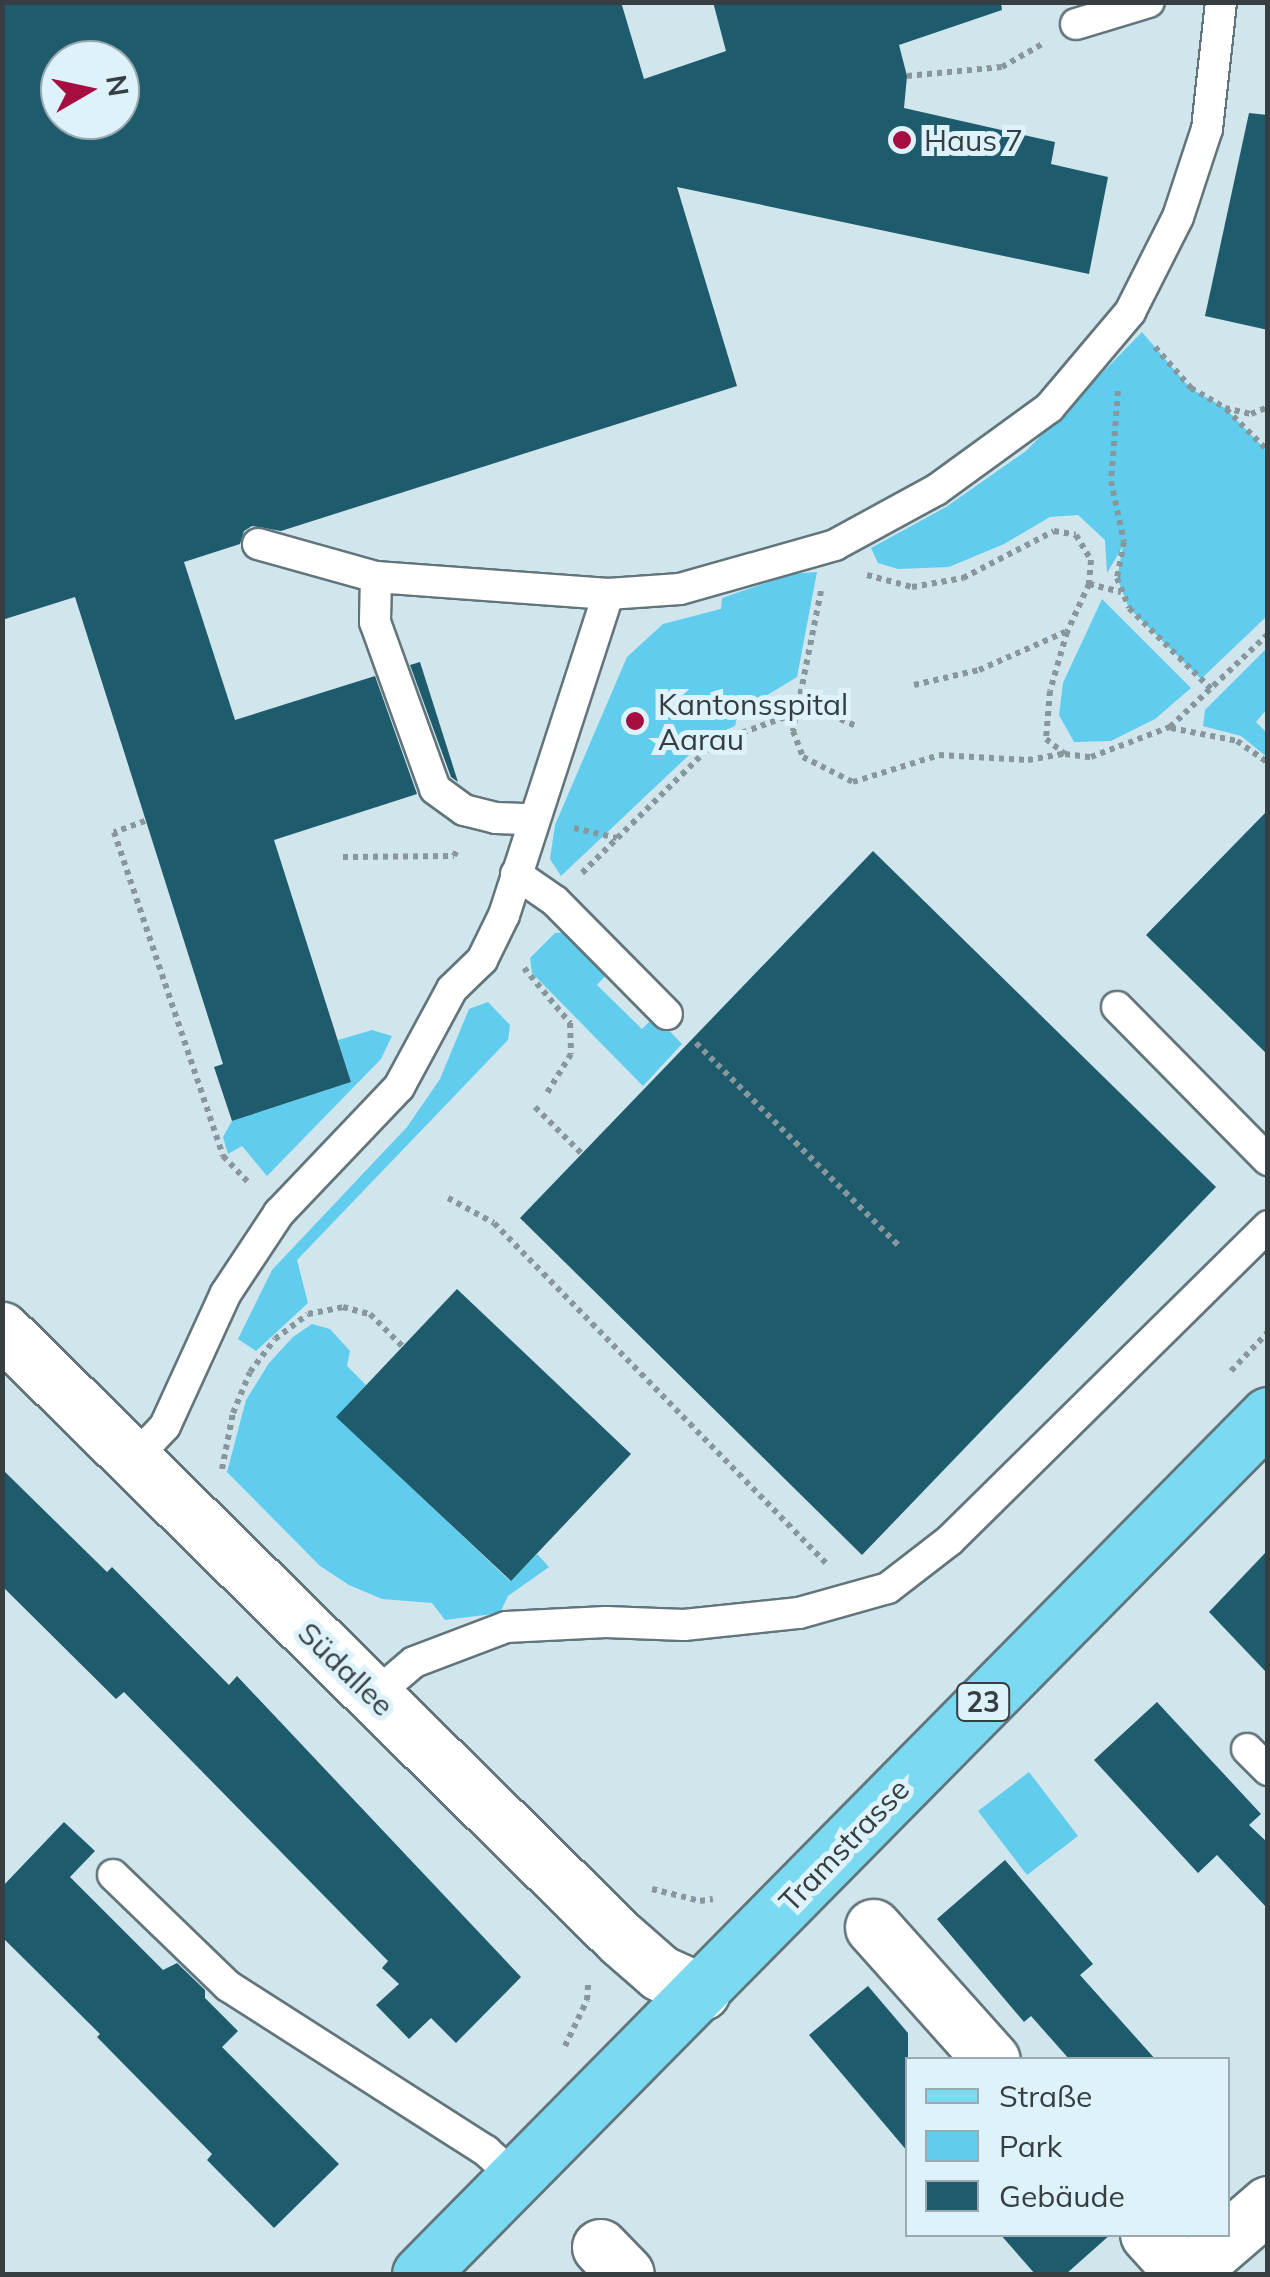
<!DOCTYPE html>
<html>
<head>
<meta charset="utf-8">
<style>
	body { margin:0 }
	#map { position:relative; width:1270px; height:2277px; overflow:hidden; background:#d0e5ec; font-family:Mulish,sans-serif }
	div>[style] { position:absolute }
	.green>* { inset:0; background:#60cdee }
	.building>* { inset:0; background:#1e5c6d }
	.path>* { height:6px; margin-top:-3px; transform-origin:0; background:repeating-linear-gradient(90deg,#88979c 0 5px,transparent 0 10px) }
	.roads { filter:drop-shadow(2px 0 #62757b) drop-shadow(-2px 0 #62757b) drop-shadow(0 2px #62757b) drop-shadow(0 -2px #62757b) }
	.service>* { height:30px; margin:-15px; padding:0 15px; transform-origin:15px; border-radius:15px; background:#fff }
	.minor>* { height:55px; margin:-27.5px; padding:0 27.5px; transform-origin:27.5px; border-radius:27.5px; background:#fff }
	.primary>* { height:55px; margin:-27.5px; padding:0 27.5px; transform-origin:27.5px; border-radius:27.5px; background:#79daf2 }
	.dots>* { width:28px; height:28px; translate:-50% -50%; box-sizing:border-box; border:5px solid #ddf2fa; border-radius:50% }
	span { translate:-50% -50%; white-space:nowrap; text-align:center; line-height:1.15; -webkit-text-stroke:10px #ddf2fa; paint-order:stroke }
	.shield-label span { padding:2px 8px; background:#ddf2fa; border:2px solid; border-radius:8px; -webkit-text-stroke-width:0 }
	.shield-label { font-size:28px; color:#363e41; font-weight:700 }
	.poi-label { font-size:30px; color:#363e41 }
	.left { translate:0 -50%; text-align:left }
	.street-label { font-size:30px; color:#363e41 }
	.frame { position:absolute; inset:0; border:5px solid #363e41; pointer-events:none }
	.legend { position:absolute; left:905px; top:2057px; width:325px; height:180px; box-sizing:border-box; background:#ddf2fa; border:2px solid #9aaab0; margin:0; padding:12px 18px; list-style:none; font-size:30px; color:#363e41 }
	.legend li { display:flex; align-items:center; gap:20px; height:50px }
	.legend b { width:50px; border:2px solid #9aaab0 }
	.north { position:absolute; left:40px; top:40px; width:100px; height:100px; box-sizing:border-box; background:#ddf2fa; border:2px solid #9aaab0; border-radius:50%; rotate:81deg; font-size:28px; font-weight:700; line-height:40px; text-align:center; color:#363e41 }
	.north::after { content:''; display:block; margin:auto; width:35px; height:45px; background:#a60e41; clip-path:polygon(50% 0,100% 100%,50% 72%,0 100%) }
</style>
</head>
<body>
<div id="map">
	<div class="green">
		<i style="clip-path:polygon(1142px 332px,1190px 388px,1225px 408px,1267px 451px,1267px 616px,1201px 679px,1129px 608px,1117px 578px,1123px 546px,1107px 573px,1105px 540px,1078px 515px,1050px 517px,1004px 544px,949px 567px,898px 569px,878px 563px,871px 548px,946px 507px,1026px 451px)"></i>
		<i style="clip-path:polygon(817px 572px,797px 677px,738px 713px,735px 726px,707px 738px,561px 876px,550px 859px,555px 825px,627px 657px,663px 624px,721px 609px,722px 598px,792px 574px)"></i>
		<i style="clip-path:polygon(1102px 599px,1191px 688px,1155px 719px,1111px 741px,1074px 742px,1059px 715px,1063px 683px)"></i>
		<i style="clip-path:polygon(1267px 648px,1267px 709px,1256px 722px,1267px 733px,1267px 757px,1241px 736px,1203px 726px,1205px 710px)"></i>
		<i style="clip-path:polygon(567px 932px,609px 972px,597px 985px,642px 1029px,655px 1016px,682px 1044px,643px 1086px,532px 973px,530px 958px,555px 933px)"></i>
		<i style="clip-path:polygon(488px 1002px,510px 1025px,508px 1040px,297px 1260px,308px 1303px,256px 1351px,238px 1339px,272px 1270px,407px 1127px,440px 1079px,469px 1009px)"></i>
		<i style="clip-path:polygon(372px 1030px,392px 1036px,381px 1059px,267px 1176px,242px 1146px,228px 1154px,223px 1137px,232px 1121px,351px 1082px,338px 1040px)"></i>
		<i style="clip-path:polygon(312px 1324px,330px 1329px,350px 1351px,347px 1366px,366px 1385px,337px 1417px,510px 1581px,537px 1554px,549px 1567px,508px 1596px,500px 1613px,445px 1620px,432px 1603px,382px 1599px,349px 1585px,320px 1566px,227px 1472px,246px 1400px,269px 1363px,293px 1337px)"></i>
		<i style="clip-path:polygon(1029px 1772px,1078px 1836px,1027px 1875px,978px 1811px)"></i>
	</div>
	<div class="building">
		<i style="clip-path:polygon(evenodd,2px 2px,621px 2px,644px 79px,726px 51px,713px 2px,1001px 2px,1002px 10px,899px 45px,907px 76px,904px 108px,1055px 142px,1051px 164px,1108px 177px,1089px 274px,677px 187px,737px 386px,281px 531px,252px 526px,244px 531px,240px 544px,184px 562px,235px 720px,375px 676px,417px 794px,274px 840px,351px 1082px,232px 1121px,214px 1067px,223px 1064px,75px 597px,2px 620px,2px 2px,60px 60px,120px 60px,120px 120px,60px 120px,60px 60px)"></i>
		<i style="clip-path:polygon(1249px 113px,1268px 115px,1268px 330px,1205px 316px)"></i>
		<i style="clip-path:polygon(420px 662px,458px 782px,451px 777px,410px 665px)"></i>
		<i style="clip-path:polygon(1268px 810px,1268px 1055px,1146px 935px)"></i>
		<i style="clip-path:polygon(873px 851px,1216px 1187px,862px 1555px,520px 1218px)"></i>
		<i style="clip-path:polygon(457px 1289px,631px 1454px,511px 1581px,336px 1417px)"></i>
		<i style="clip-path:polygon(2px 1469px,107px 1572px,112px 1567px,229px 1685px,237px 1676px,521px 1977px,456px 2043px,431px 2018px,409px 2039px,376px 2005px,399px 1984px,382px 1968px,388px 1961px,124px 1692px,116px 1699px,2px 1586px)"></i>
		<i style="clip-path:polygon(1268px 1550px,1268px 1674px,1209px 1612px)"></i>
		<i style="clip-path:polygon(1157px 1702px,1261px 1814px,1249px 1825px,1268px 1843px,1268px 1909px,1217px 1855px,1198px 1873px,1094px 1760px)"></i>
		<i style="clip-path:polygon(64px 1822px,95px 1851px,70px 1877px,163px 1970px,177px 1963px,205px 1990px,205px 1998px,238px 2031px,222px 2047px,339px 2164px,274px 2228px,207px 2160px,212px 2154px,97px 2037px,100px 2034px,2px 1937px,2px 1887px)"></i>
		<i style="clip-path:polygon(1005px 1860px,1093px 1964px,1080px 1975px,1156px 2060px,1070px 2060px,1031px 2016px,1024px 2022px,937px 1919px)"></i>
		<i style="clip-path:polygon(868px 1986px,908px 2033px,908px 2152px,809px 2035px)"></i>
		<i style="clip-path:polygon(1000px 2234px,1111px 2234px,1066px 2274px,1035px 2274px)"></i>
	</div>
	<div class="path">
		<i style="left:907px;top:76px;width:95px;rotate:-5.4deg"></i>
		<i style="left:1002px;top:67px;width:48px;rotate:-29.7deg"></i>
		<i style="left:1155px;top:347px;width:55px;rotate:48.7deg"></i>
		<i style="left:1191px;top:388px;width:39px;rotate:30deg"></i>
		<i style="left:1225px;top:408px;width:27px;rotate:13deg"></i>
		<i style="left:1251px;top:414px;width:18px;rotate:-22deg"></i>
		<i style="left:1118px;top:391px;width:90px;rotate:94.4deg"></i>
		<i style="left:1111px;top:481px;width:62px;rotate:78deg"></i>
		<i style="left:1124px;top:542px;width:37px;rotate:101deg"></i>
		<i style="left:1117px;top:578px;width:32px;rotate:68deg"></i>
		<i style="left:1129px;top:608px;width:115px;rotate:44.6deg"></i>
		<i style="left:1226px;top:409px;width:59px;rotate:45deg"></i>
		<i style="left:867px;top:575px;width:47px;rotate:14.9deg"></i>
		<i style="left:912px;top:587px;width:52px;rotate:-10deg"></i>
		<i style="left:963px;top:578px;width:102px;rotate:-27.3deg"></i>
		<i style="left:1054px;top:531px;width:22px;rotate:10deg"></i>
		<i style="left:1076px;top:535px;width:29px;rotate:59deg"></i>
		<i style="left:1091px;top:560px;width:24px;rotate:95deg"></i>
		<i style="left:1089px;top:584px;width:53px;rotate:114.6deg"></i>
		<i style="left:1067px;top:632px;width:61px;rotate:106.1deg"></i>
		<i style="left:1050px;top:691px;width:48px;rotate:94.8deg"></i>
		<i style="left:1046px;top:739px;width:24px;rotate:38deg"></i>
		<i style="left:1065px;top:754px;width:26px;rotate:7deg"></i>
		<i style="left:1091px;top:757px;width:85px;rotate:-20.8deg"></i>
		<i style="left:1170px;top:727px;width:135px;rotate:-43.5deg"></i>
		<i style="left:1089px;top:584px;width:33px;rotate:14deg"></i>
		<i style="left:821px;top:591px;width:143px;rotate:101.3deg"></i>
		<i style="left:793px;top:731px;width:28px;rotate:69deg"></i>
		<i style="left:803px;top:757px;width:56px;rotate:26.6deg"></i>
		<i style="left:853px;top:782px;width:90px;rotate:-17.4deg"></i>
		<i style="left:939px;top:755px;width:89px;rotate:3.2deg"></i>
		<i style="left:1028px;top:760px;width:36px;rotate:-10deg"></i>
		<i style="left:914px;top:685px;width:67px;rotate:-13deg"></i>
		<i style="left:979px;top:670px;width:94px;rotate:-23.8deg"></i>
		<i style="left:1171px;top:728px;width:67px;rotate:11.1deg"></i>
		<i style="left:1237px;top:741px;width:38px;rotate:35deg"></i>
		<i style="left:145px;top:821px;width:33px;rotate:160deg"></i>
		<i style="left:114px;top:832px;width:342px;rotate:71.4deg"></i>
		<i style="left:223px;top:1156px;width:39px;rotate:46deg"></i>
		<i style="left:574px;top:828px;width:44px;rotate:13.1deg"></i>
		<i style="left:343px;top:857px;width:111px;rotate:-0.5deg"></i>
		<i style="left:454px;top:856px;width:7px;rotate:-63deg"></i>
		<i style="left:582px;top:873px;width:185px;rotate:-44.6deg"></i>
		<i style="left:714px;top:743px;width:105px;rotate:-20deg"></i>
		<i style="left:813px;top:707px;width:47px;rotate:23.8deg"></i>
		<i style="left:524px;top:968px;width:72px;rotate:50.1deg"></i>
		<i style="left:570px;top:1023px;width:31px;rotate:88deg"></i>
		<i style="left:571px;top:1054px;width:46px;rotate:121.6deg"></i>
		<i style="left:696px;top:1043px;width:287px;rotate:45deg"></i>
		<i style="left:535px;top:1107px;width:66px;rotate:45deg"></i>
		<i style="left:448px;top:1198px;width:52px;rotate:28.5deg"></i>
		<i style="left:494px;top:1223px;width:477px;rotate:45.7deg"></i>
		<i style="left:1231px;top:1371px;width:54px;rotate:-46.5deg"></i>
		<i style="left:222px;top:1469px;width:57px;rotate:-78.9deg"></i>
		<i style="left:233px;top:1413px;width:44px;rotate:-67.5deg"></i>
		<i style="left:250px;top:1372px;width:41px;rotate:-52.9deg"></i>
		<i style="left:275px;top:1339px;width:41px;rotate:-37.1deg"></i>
		<i style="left:308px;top:1314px;width:36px;rotate:-11deg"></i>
		<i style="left:343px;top:1307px;width:28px;rotate:15deg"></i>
		<i style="left:370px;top:1314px;width:47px;rotate:45deg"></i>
		<i style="left:652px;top:1889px;width:49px;rotate:14deg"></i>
		<i style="left:700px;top:1901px;width:13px;rotate:-9deg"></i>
		<i style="left:565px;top:2046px;width:51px;rotate:-64.4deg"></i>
		<i style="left:587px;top:2000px;width:16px;rotate:-86deg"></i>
	</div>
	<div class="roads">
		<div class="service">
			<i style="left:1076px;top:24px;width:76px;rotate:-16.8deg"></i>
			<i style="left:258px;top:544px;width:123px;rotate:15.6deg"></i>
			<i style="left:376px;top:577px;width:233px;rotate:4.2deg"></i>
			<i style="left:608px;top:594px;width:72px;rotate:-4deg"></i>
			<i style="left:680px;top:589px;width:161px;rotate:-15.8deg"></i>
			<i style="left:835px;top:545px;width:115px;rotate:-28.6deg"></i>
			<i style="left:936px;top:490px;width:140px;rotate:-36deg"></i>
			<i style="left:1049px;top:408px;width:126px;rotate:-49.8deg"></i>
			<i style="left:1130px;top:312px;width:106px;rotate:-63.2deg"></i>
			<i style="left:1178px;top:217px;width:93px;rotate:-71.8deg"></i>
			<i style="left:1207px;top:129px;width:128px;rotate:-83.7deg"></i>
			<i style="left:376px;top:577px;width:45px;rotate:91.3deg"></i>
			<i style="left:375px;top:622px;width:177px;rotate:70.2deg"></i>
			<i style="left:435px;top:789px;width:36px;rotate:36deg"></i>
			<i style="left:464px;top:810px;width:33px;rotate:14deg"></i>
			<i style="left:496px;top:818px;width:35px;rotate:2deg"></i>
			<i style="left:516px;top:874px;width:47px;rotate:34.7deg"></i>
			<i style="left:555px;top:901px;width:159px;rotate:45.3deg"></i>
			<i style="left:1117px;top:1007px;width:215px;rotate:45.4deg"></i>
			<i style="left:134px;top:1459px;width:45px;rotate:-46.8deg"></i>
			<i style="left:165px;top:1426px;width:146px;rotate:-65.4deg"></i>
			<i style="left:226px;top:1293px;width:96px;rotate:-56.5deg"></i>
			<i style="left:279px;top:1213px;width:174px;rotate:-46.4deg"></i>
			<i style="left:399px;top:1087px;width:111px;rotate:-61.6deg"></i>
			<i style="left:452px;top:989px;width:42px;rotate:-44deg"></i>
			<i style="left:482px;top:960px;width:50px;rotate:-63.9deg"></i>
			<i style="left:504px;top:915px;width:337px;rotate:-72deg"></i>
			<i style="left:374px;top:1696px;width:52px;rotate:-40.4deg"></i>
			<i style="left:414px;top:1662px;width:98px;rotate:-20.8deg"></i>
			<i style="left:506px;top:1627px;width:100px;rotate:-2.9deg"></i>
			<i style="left:606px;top:1622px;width:78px;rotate:2.2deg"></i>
			<i style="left:684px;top:1625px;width:116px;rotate:-6deg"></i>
			<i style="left:799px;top:1613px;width:92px;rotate:-15.7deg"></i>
			<i style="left:888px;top:1588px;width:78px;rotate:-37.7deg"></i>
			<i style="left:950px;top:1540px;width:447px;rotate:-44.6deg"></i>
			<i style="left:1247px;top:1749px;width:30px;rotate:45deg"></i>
			<i style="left:113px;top:1875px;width:160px;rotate:44deg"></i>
			<i style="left:228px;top:1986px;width:306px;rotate:32.6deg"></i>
			<i style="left:486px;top:2151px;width:39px;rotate:42deg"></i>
		</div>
		<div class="minor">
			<i style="left:2px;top:1330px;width:867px;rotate:44.53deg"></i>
			<i style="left:620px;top:1938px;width:53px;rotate:41.2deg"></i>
			<i style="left:660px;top:1973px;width:46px;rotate:24.3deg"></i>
			<i style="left:873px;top:1927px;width:178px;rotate:48.2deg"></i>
			<i style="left:1148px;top:2234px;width:54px;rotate:48deg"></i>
			<i style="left:600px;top:2247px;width:37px;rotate:46deg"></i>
			<i style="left:1187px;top:2274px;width:107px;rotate:-40.8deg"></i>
		</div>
		<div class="primary">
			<i style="left:420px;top:2274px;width:1207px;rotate:-45.37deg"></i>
		</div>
	</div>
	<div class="dots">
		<i style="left:902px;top:140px;background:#a60e41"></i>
		<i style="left:635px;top:721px;background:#a60e41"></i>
	</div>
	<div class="shield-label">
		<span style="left:983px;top:1702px">23</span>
	</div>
	<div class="poi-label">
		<span class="left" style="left:924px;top:140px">Haus 7</span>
		<span class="left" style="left:658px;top:721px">Kantonsspital<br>Aarau</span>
	</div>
	<div class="street-label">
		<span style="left:346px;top:1669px;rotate:44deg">Südallee</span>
		<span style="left:844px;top:1845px;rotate:-46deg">Tramstrasse</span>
	</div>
	<div class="frame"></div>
	<ul class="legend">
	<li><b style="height:12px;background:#79daf2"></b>Straße</li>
	<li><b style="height:28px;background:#60cdee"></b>Park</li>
	<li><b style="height:28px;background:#1e5c6d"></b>Gebäude</li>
	</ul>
	<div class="north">N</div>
</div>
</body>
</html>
